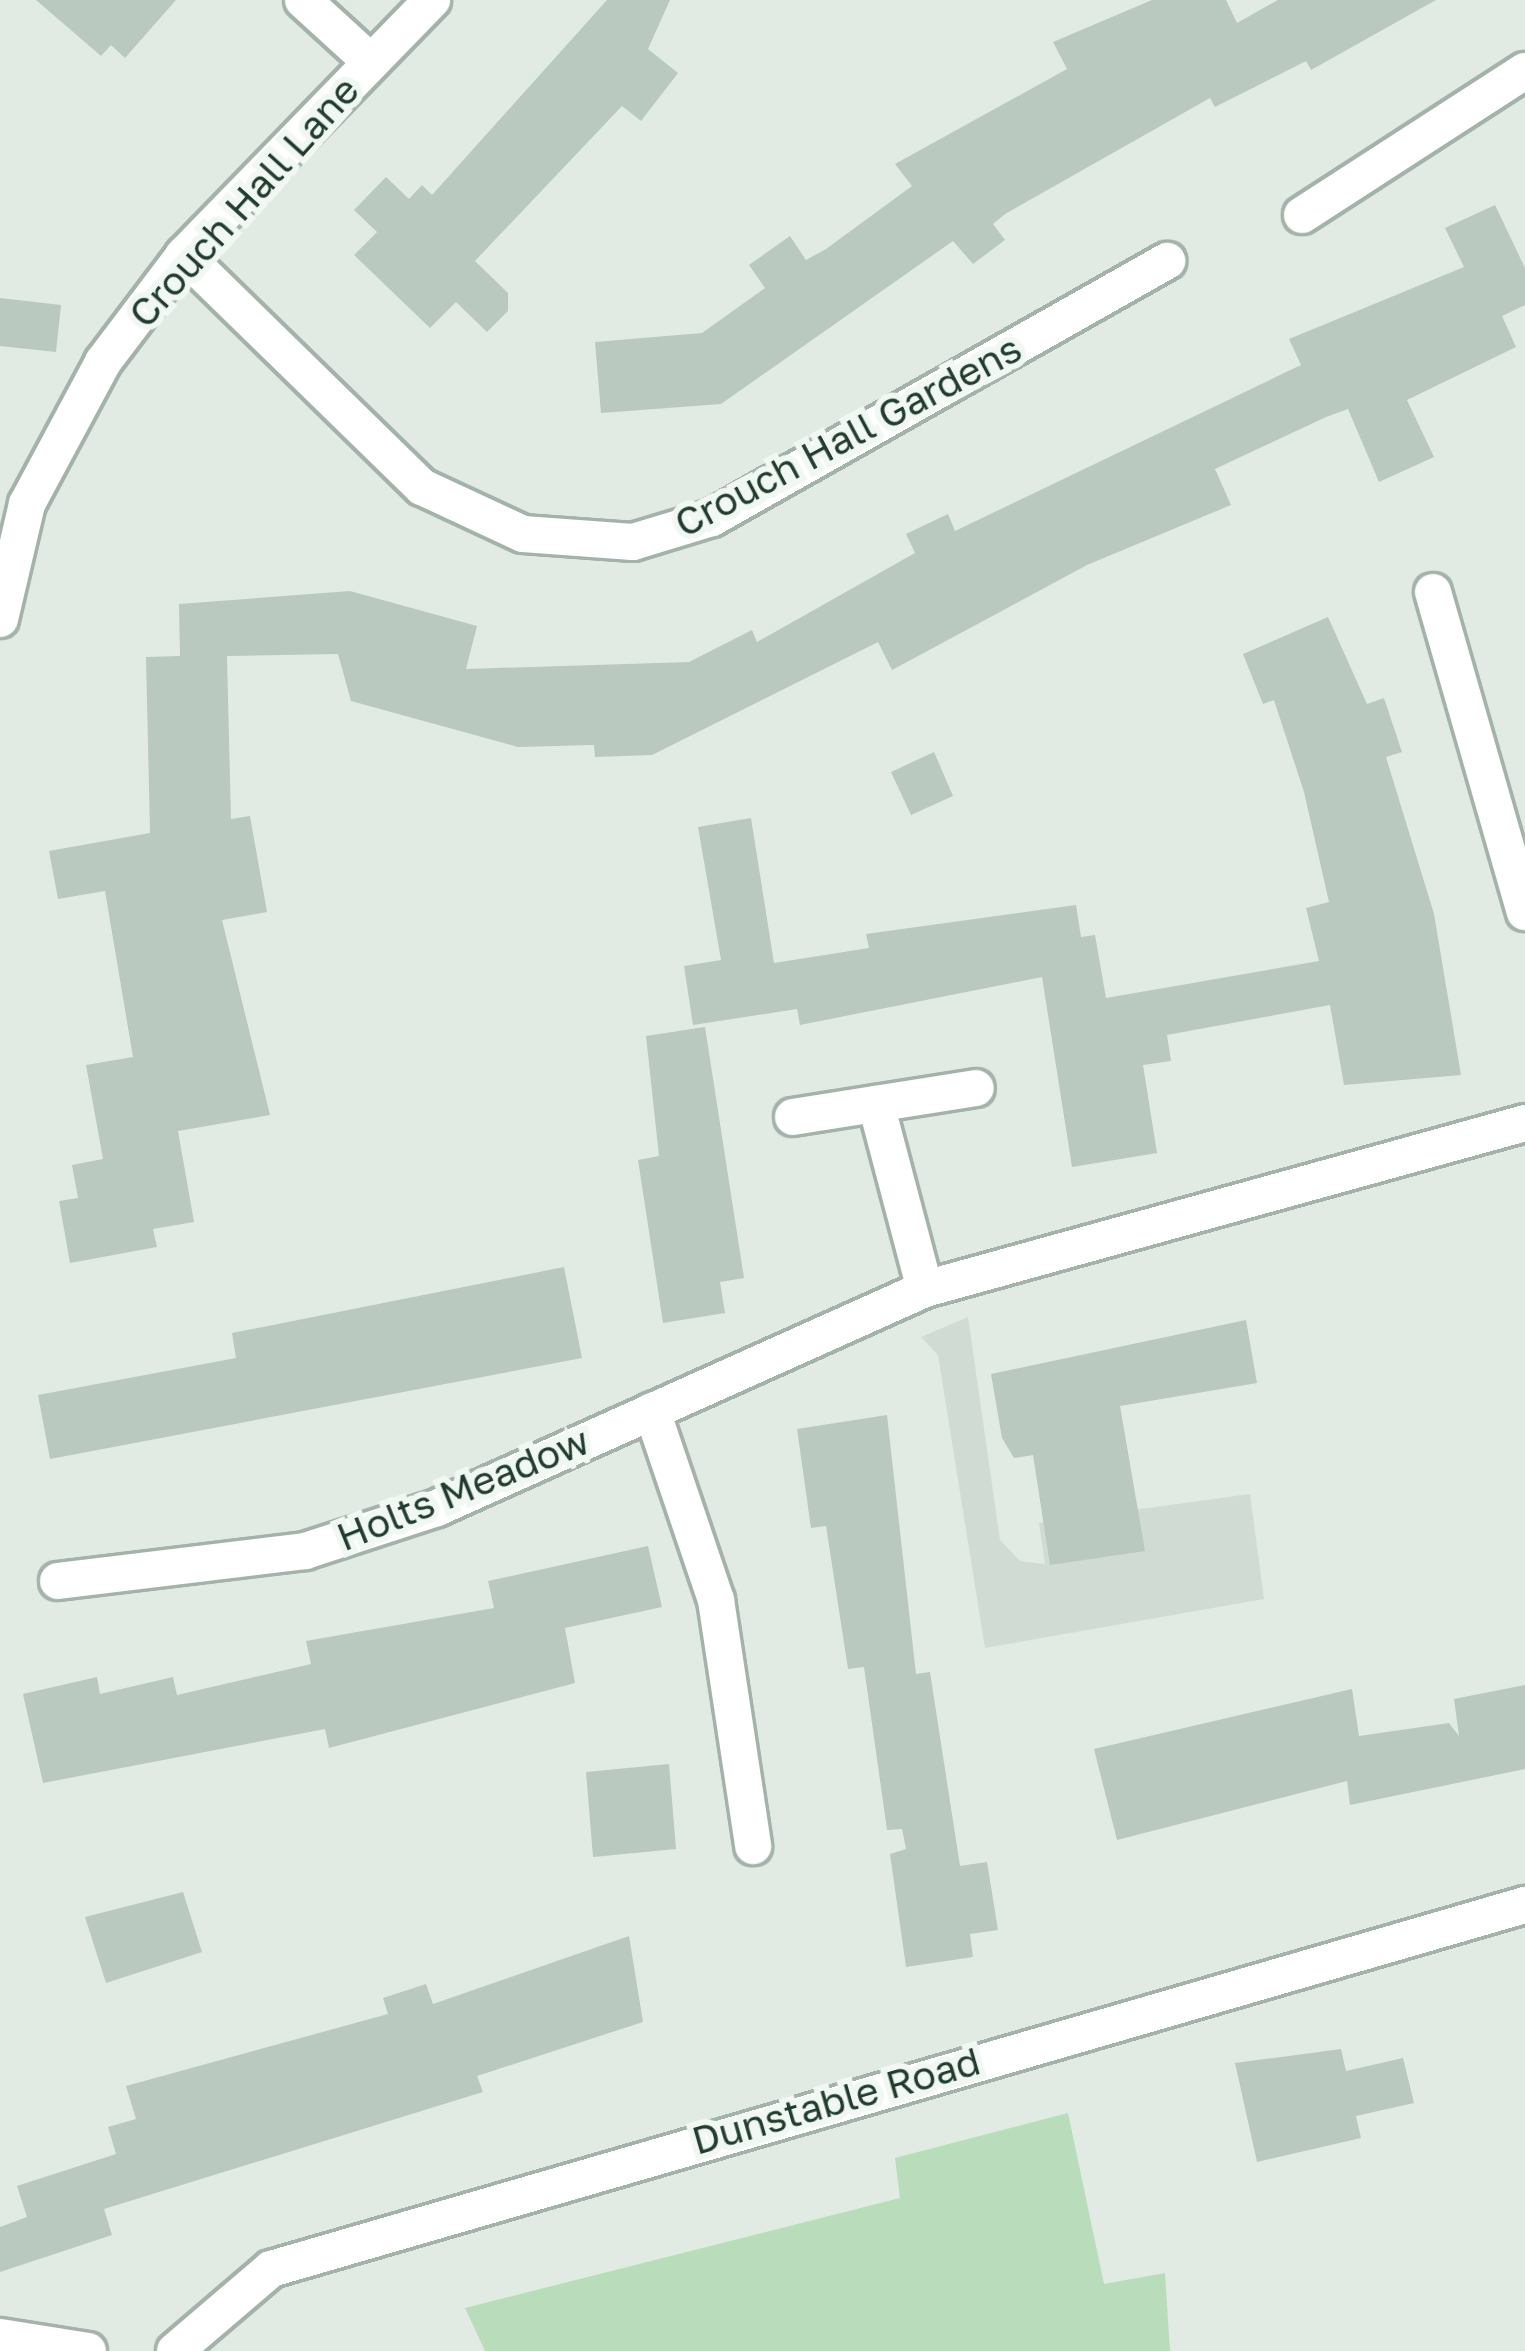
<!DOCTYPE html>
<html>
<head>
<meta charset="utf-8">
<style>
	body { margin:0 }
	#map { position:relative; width:1525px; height:2351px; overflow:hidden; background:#e1ebe4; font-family:"Golos Text",sans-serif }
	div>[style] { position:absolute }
	.built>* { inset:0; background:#cfdbd3 }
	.green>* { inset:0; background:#b9dcbb }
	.building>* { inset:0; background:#b9c9bf }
	.roads { filter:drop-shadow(3px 0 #a4b3aa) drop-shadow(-3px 0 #a4b3aa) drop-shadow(0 3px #a4b3aa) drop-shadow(0 -3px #a4b3aa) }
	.street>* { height:36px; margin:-18px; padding:0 18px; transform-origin:18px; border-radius:18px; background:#fff }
	.secondary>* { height:36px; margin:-18px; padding:0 18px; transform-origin:18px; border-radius:18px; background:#fff }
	span { translate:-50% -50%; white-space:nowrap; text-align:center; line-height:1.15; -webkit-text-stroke:12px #f1f8f3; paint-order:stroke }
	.street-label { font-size:39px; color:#213c2e }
</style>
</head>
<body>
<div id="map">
	<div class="built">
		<i style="clip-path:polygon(968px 1317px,1000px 1540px,1020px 1561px,1045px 1564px,1039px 1523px,1250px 1494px,1264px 1599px,985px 1648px,938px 1355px,921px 1337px)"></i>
	</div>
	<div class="green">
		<i style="clip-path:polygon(1068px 2113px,1104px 2284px,1165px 2273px,1170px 2351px,485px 2351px,465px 2308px,900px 2198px,895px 2158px)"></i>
	</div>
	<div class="building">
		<i style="clip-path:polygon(36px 0,176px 0,125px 58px,111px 45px,101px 56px)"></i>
		<i style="clip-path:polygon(607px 0,670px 0,648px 49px,678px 73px,641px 121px,622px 106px,475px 261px,508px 293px,508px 311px,487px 332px,456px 302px,430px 328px,354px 255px,377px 232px,354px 210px,386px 177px,409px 199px,422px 185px,432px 195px)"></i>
		<i style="clip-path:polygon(1152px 0,1226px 0,1237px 23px,1278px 0,1436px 0,1311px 70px,1306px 61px,1215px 107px,1210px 98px,1005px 214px,993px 224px,1005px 240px,973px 264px,953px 241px,721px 404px,601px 413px,595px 342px,702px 333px,765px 288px,749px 265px,790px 236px,806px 260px,826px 249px,912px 186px,895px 164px,1067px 69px,1053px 42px)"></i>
		<i style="clip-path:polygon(1495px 205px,1525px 268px,1525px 305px,1502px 316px,1516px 347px,1407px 400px,1434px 457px,1379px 482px,1348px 409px,1326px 417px,1215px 469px,1231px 505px,1087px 565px,892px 670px,878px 642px,652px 755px,595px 757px,594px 745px,518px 747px,351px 701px,338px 654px,227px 656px,231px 819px,250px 816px,267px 912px,222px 920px,270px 1115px,178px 1131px,194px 1222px,153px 1229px,157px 1247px,70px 1263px,59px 1201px,78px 1198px,72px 1165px,103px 1159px,86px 1065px,133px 1057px,105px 891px,58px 899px,49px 851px,150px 833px,146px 657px,180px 656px,179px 604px,350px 591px,477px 626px,466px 669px,689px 662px,752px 630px,757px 642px,915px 553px,906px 534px,948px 514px,955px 531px,1301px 365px,1289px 339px,1464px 267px,1445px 228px)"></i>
		<i style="clip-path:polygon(0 298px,61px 305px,56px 352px,0 346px)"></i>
		<i style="clip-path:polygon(1328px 617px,1367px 704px,1384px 698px,1402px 752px,1386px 757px,1434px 914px,1461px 1075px,1344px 1085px,1330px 1005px,1167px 1035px,1171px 1061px,1143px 1065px,1157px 1153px,1072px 1167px,1042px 977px,800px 1025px,797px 1009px,693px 1025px,684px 966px,721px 960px,698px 827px,751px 818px,774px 963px,869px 948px,866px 934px,1076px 905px,1081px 937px,1095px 935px,1106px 998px,1319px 961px,1306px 908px,1329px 902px,1304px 792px,1274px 700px,1263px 704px,1243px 654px)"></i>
		<i style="clip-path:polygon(934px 752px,953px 796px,911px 815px,891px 772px)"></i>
		<i style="clip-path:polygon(705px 1027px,744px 1278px,720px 1282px,725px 1313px,663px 1323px,638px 1160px,659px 1156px,646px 1036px)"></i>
		<i style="clip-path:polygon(564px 1267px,582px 1358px,50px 1459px,38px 1395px,236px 1358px,232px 1333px)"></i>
		<i style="clip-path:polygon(1246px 1320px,1257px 1383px,1120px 1406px,1145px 1551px,1050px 1565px,1033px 1455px,1014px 1458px,1002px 1438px,991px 1374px)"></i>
		<i style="clip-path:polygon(887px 1415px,916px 1674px,930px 1672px,960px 1866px,987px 1862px,998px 1930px,970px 1934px,973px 1957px,906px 1967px,890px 1854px,906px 1849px,902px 1829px,887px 1830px,864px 1667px,848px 1669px,826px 1526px,811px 1528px,797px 1429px)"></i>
		<i style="clip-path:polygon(648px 1546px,662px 1607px,565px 1628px,575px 1683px,329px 1748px,325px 1729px,43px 1783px,23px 1694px,97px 1677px,100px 1694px,173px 1677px,177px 1695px,311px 1664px,306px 1641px,494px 1608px,488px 1581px)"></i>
		<i style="clip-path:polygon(1525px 1685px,1525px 1769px,1350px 1805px,1347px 1781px,1117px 1840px,1094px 1749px,1352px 1689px,1359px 1736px,1449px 1723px,1459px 1736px,1454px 1699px)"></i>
		<i style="clip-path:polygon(669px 1764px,676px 1849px,593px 1857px,586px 1772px)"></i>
		<i style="clip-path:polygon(183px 1892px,202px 1952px,106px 1983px,85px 1917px)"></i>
		<i style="clip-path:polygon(629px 1936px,643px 2022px,477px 2076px,483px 2092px,104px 2209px,112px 2235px,0 2272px,0 2227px,27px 2217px,17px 2186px,116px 2154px,108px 2127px,136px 2119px,126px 2086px,388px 2014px,383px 1998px,426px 1984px,433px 2004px)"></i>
		<i style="clip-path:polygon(1341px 2049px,1346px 2071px,1403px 2058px,1414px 2103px,1356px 2116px,1361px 2138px,1257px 2162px,1235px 2063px)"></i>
	</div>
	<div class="roads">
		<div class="street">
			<i style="left:303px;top:0;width:92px;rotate:42.4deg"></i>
			<i style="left:1302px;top:215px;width:265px;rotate:-32.9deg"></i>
			<i style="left:184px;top:255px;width:332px;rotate:44.3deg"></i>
			<i style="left:422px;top:487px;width:111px;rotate:25deg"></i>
			<i style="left:523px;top:534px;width:110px;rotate:4.2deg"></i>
			<i style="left:633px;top:542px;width:83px;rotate:-16.9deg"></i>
			<i style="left:712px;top:518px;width:523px;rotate:-29.46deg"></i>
			<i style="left:1433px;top:592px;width:333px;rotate:74deg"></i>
			<i style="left:0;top:619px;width:118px;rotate:-76.8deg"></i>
			<i style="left:27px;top:504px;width:161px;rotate:-61.8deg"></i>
			<i style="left:103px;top:362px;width:134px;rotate:-52.9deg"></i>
			<i style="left:184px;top:255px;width:356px;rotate:-45.8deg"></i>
			<i style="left:876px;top:1104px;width:191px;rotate:75.2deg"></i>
			<i style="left:793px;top:1117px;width:185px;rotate:-9deg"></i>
			<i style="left:652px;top:1411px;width:200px;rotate:71.3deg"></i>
			<i style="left:716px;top:1600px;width:249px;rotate:81.4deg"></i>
			<i style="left:58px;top:1581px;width:249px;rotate:-6.9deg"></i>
			<i style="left:305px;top:1551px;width:139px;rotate:-18deg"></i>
			<i style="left:437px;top:1508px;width:535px;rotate:-24.17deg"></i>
			<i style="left:925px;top:1289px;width:623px;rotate:-15.46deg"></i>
			<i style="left:175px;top:2351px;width:126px;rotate:-40.5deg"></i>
			<i style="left:271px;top:2269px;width:1306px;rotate:-16.19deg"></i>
		</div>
		<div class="secondary">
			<i style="left:0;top:2337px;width:89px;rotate:9deg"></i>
		</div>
	</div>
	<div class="street-label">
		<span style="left:244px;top:202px;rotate:-48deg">Crouch Hall Lane</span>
		<span style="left:848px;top:436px;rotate:-28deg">Crouch Hall Gardens</span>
		<span style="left:463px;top:1489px;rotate:-22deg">Holts Meadow</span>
		<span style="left:836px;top:2101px;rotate:-16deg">Dunstable Road</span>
	</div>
</div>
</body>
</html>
